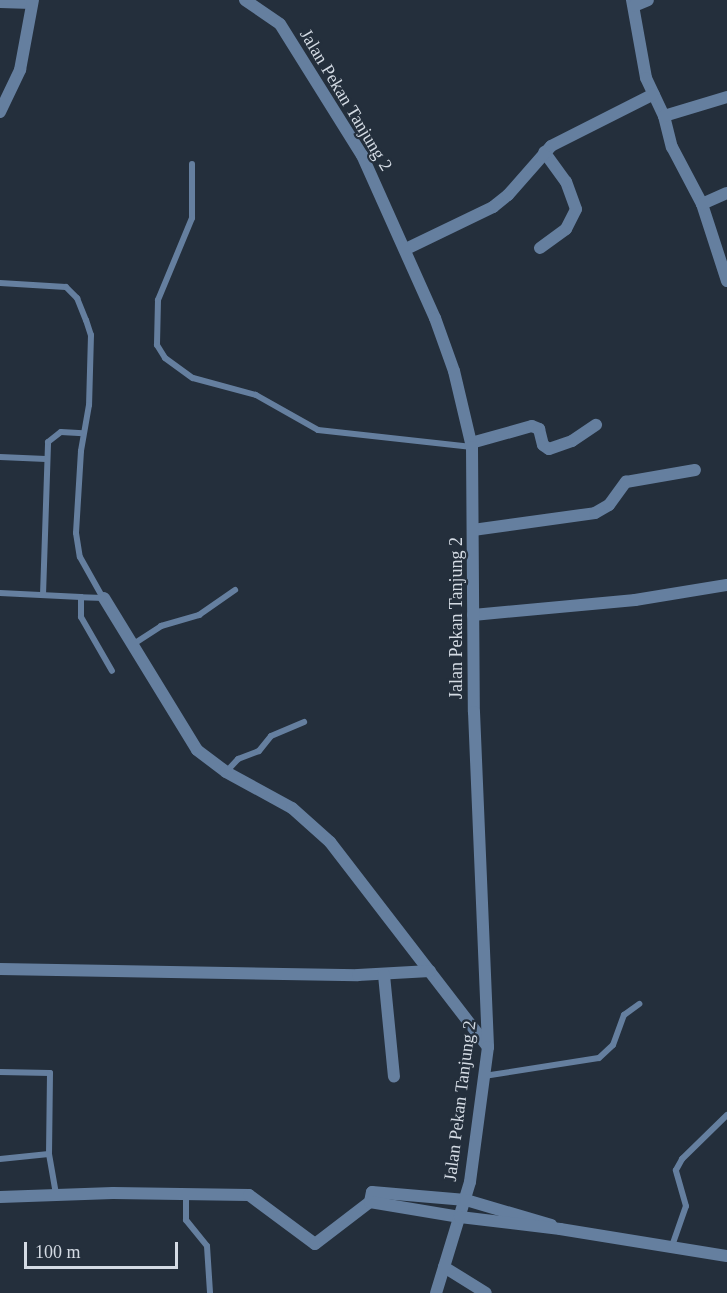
<!DOCTYPE html>
<html>
<head>
<meta charset="utf-8">
<style>
	body { margin:0 }
	#map { position:relative; width:727px; height:1293px; overflow:hidden; background:#242f3c; font-family:"Times New Roman",serif }
	div>[style] { position:absolute }
	.service>* { height:6px; margin:-3px; padding:0 3px; transform-origin:3px; border-radius:3px; background:#657f9f }
	.minor>* { height:12px; margin:-6px; padding:0 6px; transform-origin:6px; border-radius:6px; background:#657f9f }
	.tertiary>* { height:12px; margin:-6px; padding:0 6px; transform-origin:6px; border-radius:6px; background:#657f9f }
	span { translate:-50% -50%; white-space:nowrap; text-align:center; line-height:1.15; -webkit-text-stroke:4.5px #242f3c; paint-order:stroke }
	.street-label { font-size:18px; color:#d4dbe4 }
	.scale { position:absolute; left:24px; top:1242px; width:154px; height:27px; box-sizing:border-box; border:3px solid #d4dbe4; border-top:0; padding-left:8px; font-size:18px; line-height:21px; white-space:nowrap; color:#d4dbe4; -webkit-text-stroke:4px #242f3c; paint-order:stroke }
</style>
</head>
<body>
<div id="map">
	<div class="service">
		<i style="left:192px;top:164px;width:54px;rotate:90deg"></i>
		<i style="left:192px;top:218px;width:89px;rotate:112.5deg"></i>
		<i style="left:158px;top:300px;width:45px;rotate:91.3deg"></i>
		<i style="left:157px;top:345px;width:15px;rotate:58deg"></i>
		<i style="left:165px;top:358px;width:34px;rotate:36deg"></i>
		<i style="left:193px;top:378px;width:65px;rotate:15.1deg"></i>
		<i style="left:256px;top:395px;width:71px;rotate:29.4deg"></i>
		<i style="left:318px;top:430px;width:155px;rotate:6.3deg"></i>
		<i style="left:0;top:283px;width:66px;rotate:3.5deg"></i>
		<i style="left:66px;top:287px;width:16px;rotate:45deg"></i>
		<i style="left:77px;top:298px;width:24px;rotate:68deg"></i>
		<i style="left:86px;top:320px;width:16px;rotate:72deg"></i>
		<i style="left:91px;top:335px;width:70px;rotate:91.6deg"></i>
		<i style="left:89px;top:405px;width:47px;rotate:99.9deg"></i>
		<i style="left:81px;top:451px;width:82px;rotate:93.5deg"></i>
		<i style="left:76px;top:533px;width:24px;rotate:81deg"></i>
		<i style="left:80px;top:557px;width:47px;rotate:60.7deg"></i>
		<i style="left:0;top:457px;width:46px;rotate:2.5deg"></i>
		<i style="left:0;top:593px;width:81px;rotate:2.8deg"></i>
		<i style="left:43px;top:595px;width:153px;rotate:-88.1deg"></i>
		<i style="left:48px;top:442px;width:16px;rotate:-38deg"></i>
		<i style="left:61px;top:432px;width:22px;rotate:3deg"></i>
		<i style="left:104px;top:598px;width:23px;rotate:-178deg"></i>
		<i style="left:81px;top:597px;width:20px;rotate:90deg"></i>
		<i style="left:81px;top:617px;width:62px;rotate:60.1deg"></i>
		<i style="left:132px;top:645px;width:35px;rotate:-33deg"></i>
		<i style="left:161px;top:626px;width:40px;rotate:-16deg"></i>
		<i style="left:199px;top:615px;width:44px;rotate:-34.8deg"></i>
		<i style="left:226px;top:772px;width:18px;rotate:-47deg"></i>
		<i style="left:238px;top:759px;width:22px;rotate:-21deg"></i>
		<i style="left:259px;top:751px;width:19px;rotate:-51deg"></i>
		<i style="left:271px;top:736px;width:36px;rotate:-23deg"></i>
		<i style="left:0;top:1072px;width:50px;rotate:1.1deg"></i>
		<i style="left:50px;top:1073px;width:81px;rotate:90.7deg"></i>
		<i style="left:49px;top:1154px;width:41px;rotate:80.1deg"></i>
		<i style="left:484px;top:1076px;width:116px;rotate:-8.9deg"></i>
		<i style="left:599px;top:1058px;width:19px;rotate:-43deg"></i>
		<i style="left:613px;top:1045px;width:32px;rotate:-70deg"></i>
		<i style="left:624px;top:1015px;width:19px;rotate:-36deg"></i>
		<i style="left:0;top:1159px;width:49px;rotate:-5.8deg"></i>
		<i style="left:186px;top:1194px;width:26px;rotate:90deg"></i>
		<i style="left:186px;top:1220px;width:33px;rotate:51deg"></i>
		<i style="left:207px;top:1246px;width:47px;rotate:86.3deg"></i>
		<i style="left:672px;top:1246px;width:42px;rotate:-70.7deg"></i>
		<i style="left:686px;top:1206px;width:37px;rotate:-106deg"></i>
		<i style="left:676px;top:1170px;width:13px;rotate:-61deg"></i>
		<i style="left:682px;top:1159px;width:63px;rotate:-44.4deg"></i>
	</div>
	<div class="minor">
		<i style="left:632px;top:0;width:79px;rotate:79.8deg"></i>
		<i style="left:646px;top:78px;width:42px;rotate:64.7deg"></i>
		<i style="left:664px;top:116px;width:32px;rotate:76deg"></i>
		<i style="left:672px;top:147px;width:64px;rotate:62.2deg"></i>
		<i style="left:702px;top:204px;width:81px;rotate:72deg"></i>
		<i style="left:0;top:2px;width:32px;rotate:2deg"></i>
		<i style="left:634px;top:6px;width:15px;rotate:-23deg"></i>
		<i style="left:0;top:112px;width:47px;rotate:-64.5deg"></i>
		<i style="left:20px;top:70px;width:71px;rotate:-79.5deg"></i>
		<i style="left:664px;top:116px;width:66px;rotate:-16.8deg"></i>
		<i style="left:702px;top:204px;width:27px;rotate:-24deg"></i>
		<i style="left:540px;top:248px;width:32px;rotate:-36deg"></i>
		<i style="left:566px;top:229px;width:22px;rotate:-63deg"></i>
		<i style="left:576px;top:209px;width:29px;rotate:-110deg"></i>
		<i style="left:566px;top:182px;width:37px;rotate:-126deg"></i>
		<i style="left:406px;top:249px;width:97px;rotate:-25.8deg"></i>
		<i style="left:493px;top:207px;width:19px;rotate:-39deg"></i>
		<i style="left:508px;top:195px;width:65px;rotate:-48.7deg"></i>
		<i style="left:551px;top:146px;width:115px;rotate:-26.8deg"></i>
		<i style="left:471px;top:443px;width:63px;rotate:-15.6deg"></i>
		<i style="left:532px;top:426px;width:8px;rotate:23deg"></i>
		<i style="left:539px;top:429px;width:16px;rotate:76deg"></i>
		<i style="left:543px;top:445px;width:7px;rotate:34deg"></i>
		<i style="left:549px;top:449px;width:24px;rotate:-19deg"></i>
		<i style="left:572px;top:441px;width:29px;rotate:-34deg"></i>
		<i style="left:473px;top:530px;width:123px;rotate:-7.9deg"></i>
		<i style="left:595px;top:513px;width:16px;rotate:-30deg"></i>
		<i style="left:609px;top:505px;width:29px;rotate:-54deg"></i>
		<i style="left:626px;top:482px;width:70px;rotate:-9.9deg"></i>
		<i style="left:104px;top:598px;width:178px;rotate:58.5deg"></i>
		<i style="left:197px;top:750px;width:36px;rotate:37deg"></i>
		<i style="left:226px;top:772px;width:75px;rotate:28.6deg"></i>
		<i style="left:292px;top:808px;width:51px;rotate:41.8deg"></i>
		<i style="left:330px;top:842px;width:259px;rotate:52.4deg"></i>
		<i style="left:473px;top:615px;width:163px;rotate:-5.3deg"></i>
		<i style="left:635px;top:600px;width:93px;rotate:-9.3deg"></i>
		<i style="left:0;top:969px;width:358px;rotate:1deg"></i>
		<i style="left:358px;top:975px;width:72px;rotate:-3.2deg"></i>
		<i style="left:384px;top:975px;width:102px;rotate:84.4deg"></i>
		<i style="left:0;top:1197px;width:113px;rotate:-2deg"></i>
		<i style="left:113px;top:1193px;width:136px;rotate:0.8deg"></i>
		<i style="left:249px;top:1195px;width:82px;rotate:36.6deg"></i>
		<i style="left:315px;top:1244px;width:69px;rotate:-37.4deg"></i>
		<i style="left:370px;top:1202px;width:10px;rotate:-79deg"></i>
		<i style="left:372px;top:1192px;width:94px;rotate:4.9deg"></i>
		<i style="left:370px;top:1202px;width:91px;rotate:9.5deg"></i>
		<i style="left:444px;top:1267px;width:49px;rotate:31.8deg"></i>
	</div>
	<div class="tertiary">
		<i style="left:245px;top:0;width:42px;rotate:34.4deg"></i>
		<i style="left:280px;top:24px;width:155px;rotate:58deg"></i>
		<i style="left:362px;top:155px;width:179px;rotate:65.9deg"></i>
		<i style="left:435px;top:318px;width:56px;rotate:70.3deg"></i>
		<i style="left:454px;top:371px;width:78px;rotate:76.7deg"></i>
		<i style="left:472px;top:447px;width:265px;rotate:89.6deg"></i>
		<i style="left:474px;top:712px;width:335px;rotate:87.6deg"></i>
		<i style="left:488px;top:1047px;width:136px;rotate:97.6deg"></i>
		<i style="left:470px;top:1182px;width:116px;rotate:107deg"></i>
		<i style="left:466px;top:1200px;width:89px;rotate:16.4deg"></i>
		<i style="left:460px;top:1217px;width:101px;rotate:6.8deg"></i>
		<i style="left:560px;top:1229px;width:169px;rotate:9.2deg"></i>
	</div>
	<div class="street-label">
		<span style="left:346px;top:100px;rotate:59deg">Jalan Pekan Tanjung 2</span>
		<span style="left:456px;top:618px;rotate:-90deg">Jalan Pekan Tanjung 2</span>
		<span style="left:460px;top:1101px;rotate:-83deg">Jalan Pekan Tanjung 2</span>
	</div>
	<div class="scale">100 m</div>
</div>
</body>
</html>
